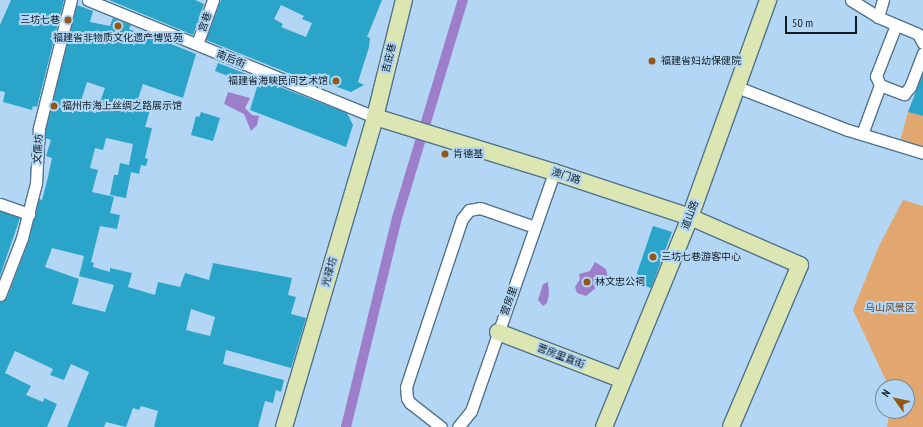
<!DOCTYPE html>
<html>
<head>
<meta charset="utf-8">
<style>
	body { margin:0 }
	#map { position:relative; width:923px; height:427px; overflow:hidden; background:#b2d6f3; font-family:"PT Sans Narrow","Noto Sans SC",sans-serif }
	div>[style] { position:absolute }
	.green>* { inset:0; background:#e2a66f }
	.water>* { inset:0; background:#9d7eca }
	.canal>* { height:10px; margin:-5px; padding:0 5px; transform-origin:5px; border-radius:5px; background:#9d7eca }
	.building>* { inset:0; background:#2aa5c9 }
	.roads { filter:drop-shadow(1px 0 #51728c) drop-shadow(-1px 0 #51728c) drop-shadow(0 1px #51728c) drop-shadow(0 -1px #51728c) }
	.street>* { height:11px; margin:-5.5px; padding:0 5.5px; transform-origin:5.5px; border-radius:5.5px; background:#fff }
	.secondary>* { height:16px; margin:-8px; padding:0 8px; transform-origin:8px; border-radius:8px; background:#dce6b2 }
	.dots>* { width:11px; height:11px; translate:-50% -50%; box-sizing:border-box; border:2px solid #b2d6f3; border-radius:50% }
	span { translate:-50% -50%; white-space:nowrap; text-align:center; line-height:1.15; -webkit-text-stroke:4px #b2d6f3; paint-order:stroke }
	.poi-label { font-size:10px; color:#0f1c27 }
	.right { translate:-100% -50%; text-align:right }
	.left { translate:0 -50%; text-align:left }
	.street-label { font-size:10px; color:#0f1c27 }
	.park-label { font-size:10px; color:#754719 }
	.north { position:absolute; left:875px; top:379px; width:40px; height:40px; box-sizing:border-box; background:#b2d6f3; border:1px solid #718ca1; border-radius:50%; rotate:303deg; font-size:11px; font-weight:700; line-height:16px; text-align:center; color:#0f1c27 }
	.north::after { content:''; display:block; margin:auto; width:14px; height:18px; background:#935817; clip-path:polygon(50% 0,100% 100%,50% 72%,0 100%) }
	.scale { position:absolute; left:785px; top:16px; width:72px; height:18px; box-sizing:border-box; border:2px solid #0f1c27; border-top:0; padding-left:5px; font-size:12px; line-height:14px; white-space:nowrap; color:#0f1c27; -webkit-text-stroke:3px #b2d6f3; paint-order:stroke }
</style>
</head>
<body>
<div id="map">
	<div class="green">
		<i style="clip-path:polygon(908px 112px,923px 116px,923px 153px,899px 145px)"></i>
		<i style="clip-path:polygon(903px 200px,923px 206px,923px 427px,887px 427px,890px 411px,907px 411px,907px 387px,889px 387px,853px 310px,879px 246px)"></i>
	</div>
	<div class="water">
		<i style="clip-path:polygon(228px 92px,250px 98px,245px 108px,252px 115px,259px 116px,257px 125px,251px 131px,244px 114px,224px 104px)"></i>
		<i style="clip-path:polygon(595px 262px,606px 269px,608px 278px,586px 296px,577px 293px,575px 287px,580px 279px,579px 274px,590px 271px)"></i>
		<i style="clip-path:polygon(548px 282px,549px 294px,547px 303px,543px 306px,538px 300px,543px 284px)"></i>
	</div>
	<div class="canal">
		<i style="left:346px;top:427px;width:215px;rotate:-76.3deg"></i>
		<i style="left:397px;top:218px;width:228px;rotate:-73.2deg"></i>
	</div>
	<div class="building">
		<i style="clip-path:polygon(11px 0,64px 0,37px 107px,33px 106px,32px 110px,3px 102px,5px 92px,0 91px,0 25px)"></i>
		<i style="clip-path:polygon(109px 0,195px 0,204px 4px,193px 35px)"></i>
		<i style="clip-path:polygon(evenodd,221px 0,382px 0,367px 37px,370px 38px,369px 47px,358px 82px,364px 85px,351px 92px,312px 78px,311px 82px,206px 40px,221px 0,281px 5px,304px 16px,302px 19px,312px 23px,306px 37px,281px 27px,283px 24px,274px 19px,281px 5px)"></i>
		<i style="clip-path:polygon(evenodd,77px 5px,93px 11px,90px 22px,110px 26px,113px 18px,131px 25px,129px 29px,148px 37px,149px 35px,196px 54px,183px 98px,143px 84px,138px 99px,152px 103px,145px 127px,152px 128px,145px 158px,148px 159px,146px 166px,141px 165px,139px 174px,131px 172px,126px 198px,110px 195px,114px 175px,118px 175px,120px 163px,129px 165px,133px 144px,106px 138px,103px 150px,95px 148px,90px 168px,98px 170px,92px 192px,114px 197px,110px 213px,120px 215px,117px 229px,100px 226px,91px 262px,94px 263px,93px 267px,110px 272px,110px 268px,132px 273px,128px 287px,155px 295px,158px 282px,180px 287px,185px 273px,209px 280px,213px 263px,292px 278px,288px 295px,296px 297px,291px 314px,306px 318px,291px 368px,226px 350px,223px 364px,284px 380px,281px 392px,276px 390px,273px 403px,265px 401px,258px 427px,154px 427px,158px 411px,141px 406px,139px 410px,133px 408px,126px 427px,106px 422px,104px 427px,67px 427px,89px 372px,71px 364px,64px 380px,50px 375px,53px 369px,15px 351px,5px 373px,31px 386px,26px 395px,43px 402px,44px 398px,57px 404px,47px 427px,0 427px,0 302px,7px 298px,29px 240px,39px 199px,42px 200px,48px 177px,52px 158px,46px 156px,51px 140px,45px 138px,46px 129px,77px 5px,87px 82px,105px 88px,96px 113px,79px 107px,87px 82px,77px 5px,52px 248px,84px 256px,79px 276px,114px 285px,105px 312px,72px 304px,79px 279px,45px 267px,52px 248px,77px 5px,191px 309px,215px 317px,210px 336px,186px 330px,191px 309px)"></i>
		<i style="clip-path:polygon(218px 63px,347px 113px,353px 125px,346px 147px,250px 110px,257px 87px,215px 71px)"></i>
		<i style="clip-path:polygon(923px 73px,923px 116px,908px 112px)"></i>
		<i style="clip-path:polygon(201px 112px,220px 118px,213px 141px,191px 135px,196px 116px,199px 117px)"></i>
		<i style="clip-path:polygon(0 211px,20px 218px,0 276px)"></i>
		<i style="clip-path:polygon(653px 226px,672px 232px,651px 288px,634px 282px)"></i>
	</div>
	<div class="roads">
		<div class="street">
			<i style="left:88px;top:0;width:310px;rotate:22.2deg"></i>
			<i style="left:851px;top:0;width:32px;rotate:32deg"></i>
			<i style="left:878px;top:17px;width:43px;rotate:23deg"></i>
			<i style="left:918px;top:34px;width:10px;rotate:61deg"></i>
			<i style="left:878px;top:17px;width:18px;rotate:-74deg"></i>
			<i style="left:896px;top:25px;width:55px;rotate:111.4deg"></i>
			<i style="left:876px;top:76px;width:10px;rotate:66deg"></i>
			<i style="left:880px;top:85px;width:26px;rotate:21deg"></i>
			<i style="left:904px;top:94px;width:9px;rotate:-49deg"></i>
			<i style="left:910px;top:87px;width:36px;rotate:-69deg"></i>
			<i style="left:197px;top:44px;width:47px;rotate:-70deg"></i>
			<i style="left:737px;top:87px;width:119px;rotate:21.2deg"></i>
			<i style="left:848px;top:130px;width:78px;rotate:17deg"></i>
			<i style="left:862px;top:134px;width:52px;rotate:-69.8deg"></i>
			<i style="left:0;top:204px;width:31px;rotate:19deg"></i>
			<i style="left:0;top:295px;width:61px;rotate:-68.9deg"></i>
			<i style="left:22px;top:238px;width:57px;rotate:-75.7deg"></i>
			<i style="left:36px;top:183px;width:55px;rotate:-86.9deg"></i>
			<i style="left:39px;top:128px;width:132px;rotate:-76deg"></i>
			<i style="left:441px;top:427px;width:39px;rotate:-142deg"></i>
			<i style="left:410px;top:403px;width:6px;rotate:-121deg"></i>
			<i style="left:407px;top:398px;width:11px;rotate:-95deg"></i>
			<i style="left:406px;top:387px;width:177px;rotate:-71.6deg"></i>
			<i style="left:462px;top:219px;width:11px;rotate:-52deg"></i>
			<i style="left:469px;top:210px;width:11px;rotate:-10deg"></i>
			<i style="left:480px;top:208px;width:58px;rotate:19.1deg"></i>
			<i style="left:458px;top:427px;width:21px;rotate:-51deg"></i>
			<i style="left:471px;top:411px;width:253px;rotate:-70.8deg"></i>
		</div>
		<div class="secondary">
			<i style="left:375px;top:117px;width:187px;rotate:17.1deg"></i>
			<i style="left:554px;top:172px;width:143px;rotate:18.3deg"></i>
			<i style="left:690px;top:217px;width:120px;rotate:23.6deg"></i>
			<i style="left:800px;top:265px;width:176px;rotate:113.1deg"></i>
			<i style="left:498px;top:332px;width:134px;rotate:21deg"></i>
			<i style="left:284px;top:427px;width:323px;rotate:-73.6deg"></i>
			<i style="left:375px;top:117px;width:121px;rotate:-76.1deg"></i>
			<i style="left:604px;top:427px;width:227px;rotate:-67.7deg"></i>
			<i style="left:690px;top:217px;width:231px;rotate:-70.2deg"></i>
		</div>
	</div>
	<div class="dots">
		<i style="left:68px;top:20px;background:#935817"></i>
		<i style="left:118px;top:26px;background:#935817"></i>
		<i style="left:652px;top:61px;background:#935817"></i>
		<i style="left:336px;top:81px;background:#935817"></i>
		<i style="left:54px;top:106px;background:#935817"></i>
		<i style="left:445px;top:154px;background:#935817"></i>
		<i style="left:653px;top:257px;background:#935817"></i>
		<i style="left:587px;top:282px;background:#935817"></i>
	</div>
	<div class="poi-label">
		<span class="right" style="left:60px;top:20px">三坊七巷</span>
		<span style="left:118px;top:38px">福建省非物质文化遗产博览苑</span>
		<span class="left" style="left:661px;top:61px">福建省妇幼保健院</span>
		<span class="right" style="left:328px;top:81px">福建省海峡民间艺术馆</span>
		<span class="left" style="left:62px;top:106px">福州市海上丝绸之路展示馆</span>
		<span class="left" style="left:453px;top:154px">肯德基</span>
		<span class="left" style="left:661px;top:257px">三坊七巷游客中心</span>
		<span class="left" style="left:595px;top:282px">林文忠公祠</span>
	</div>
	<div class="street-label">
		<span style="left:205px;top:22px;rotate:-70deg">宫巷</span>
		<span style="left:389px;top:58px;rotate:-76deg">吉庇巷</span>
		<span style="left:231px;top:59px;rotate:22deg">南后街</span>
		<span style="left:38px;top:149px;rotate:-86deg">文儒坊</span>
		<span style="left:566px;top:176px;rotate:18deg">澳门路</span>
		<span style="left:690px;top:215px;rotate:-69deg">道山路</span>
		<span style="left:329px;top:272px;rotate:-74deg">光禄坊</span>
		<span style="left:509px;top:301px;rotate:-70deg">营房里</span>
		<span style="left:561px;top:356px;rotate:21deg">营房里直街</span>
	</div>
	<div class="park-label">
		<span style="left:890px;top:308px">乌山风景区</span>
	</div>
	<div class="north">N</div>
	<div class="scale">50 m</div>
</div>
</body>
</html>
